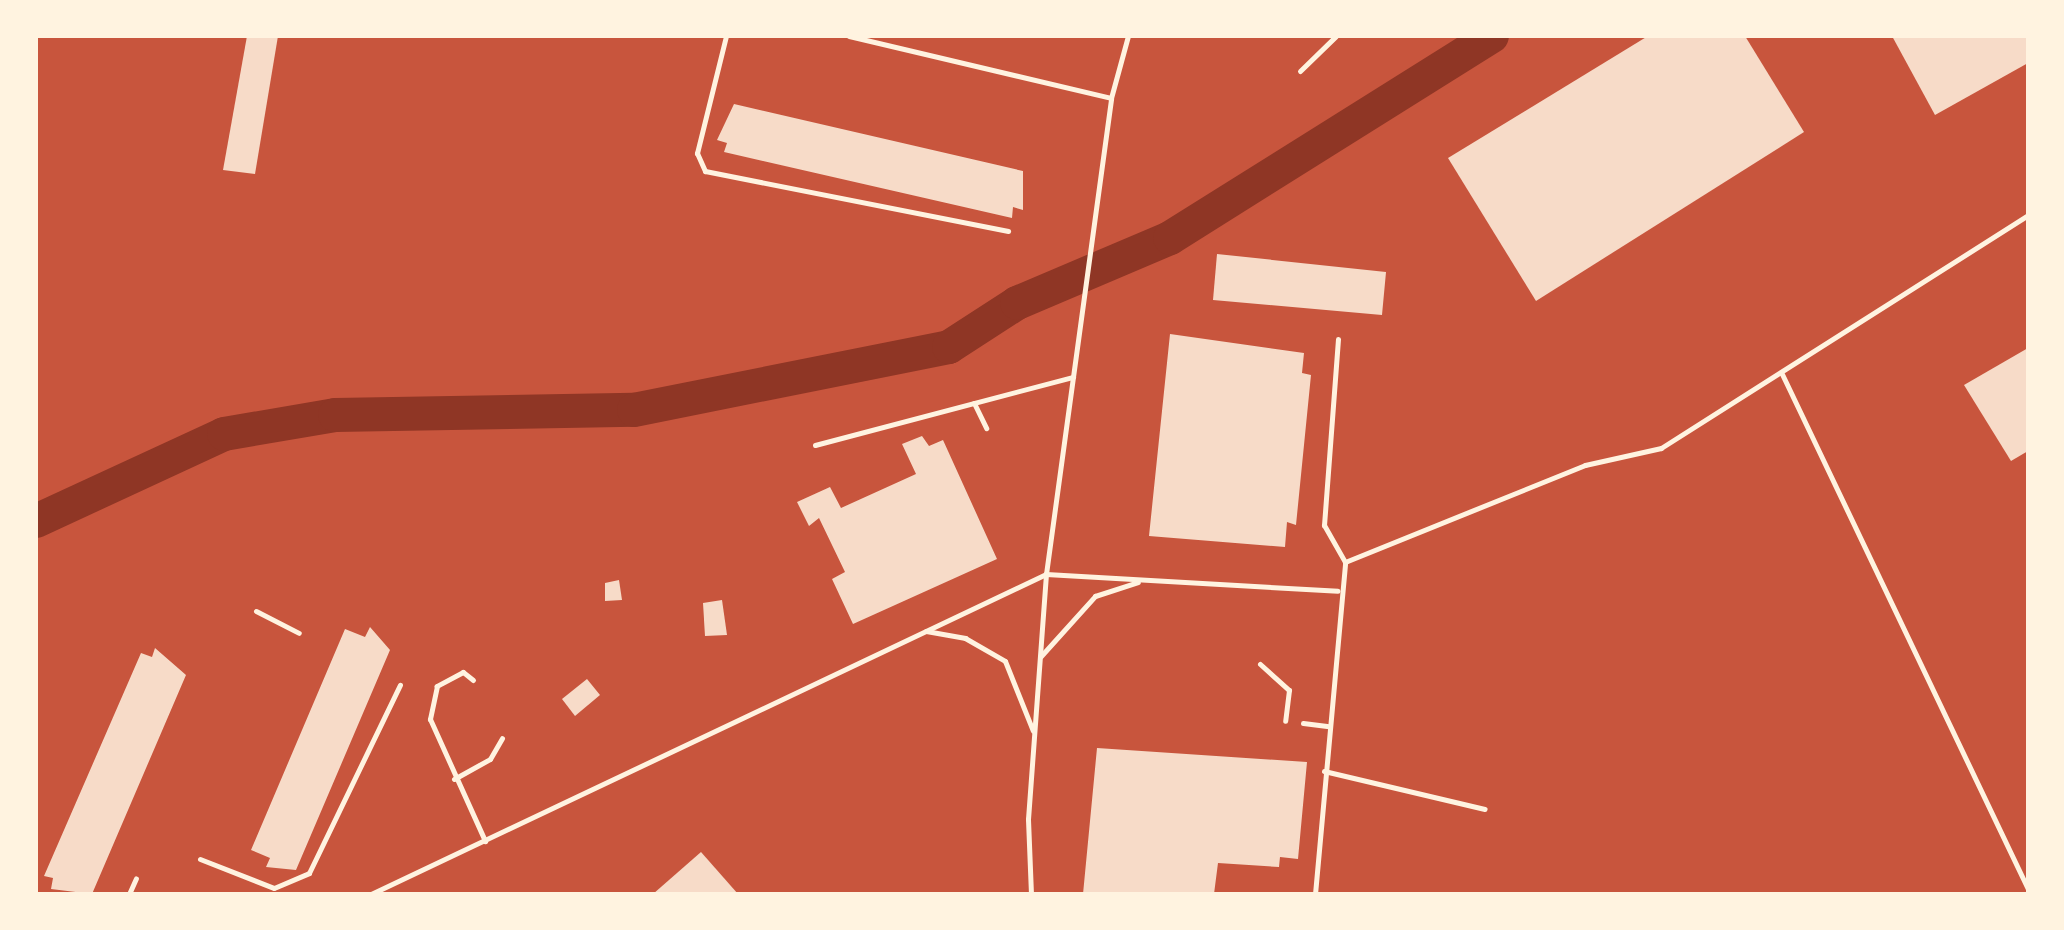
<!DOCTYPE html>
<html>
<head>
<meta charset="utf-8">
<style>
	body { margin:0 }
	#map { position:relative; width:2064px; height:930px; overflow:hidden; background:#c8553d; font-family:Manrope,sans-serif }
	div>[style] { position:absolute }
	.river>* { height:34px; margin:-17px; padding:0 17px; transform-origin:17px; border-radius:17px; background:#8f3625 }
	.building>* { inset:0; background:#f7dbc8 }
	.service>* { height:5px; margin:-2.5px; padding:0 2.5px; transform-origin:2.5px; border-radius:2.5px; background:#fff3e0 }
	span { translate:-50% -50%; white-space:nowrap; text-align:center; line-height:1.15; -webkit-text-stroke:6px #fff3e0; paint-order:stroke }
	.frame { position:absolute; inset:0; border:38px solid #fff3e0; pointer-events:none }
</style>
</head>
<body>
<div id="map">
	<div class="river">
		<i style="left:36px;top:521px;width:207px;rotate:-24.8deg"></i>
		<i style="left:224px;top:434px;width:113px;rotate:-9.7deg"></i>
		<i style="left:335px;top:415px;width:299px;rotate:-1deg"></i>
		<i style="left:634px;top:410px;width:321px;rotate:-11.3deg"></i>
		<i style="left:949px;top:347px;width:81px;rotate:-32.9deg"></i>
		<i style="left:1017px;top:303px;width:166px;rotate:-23deg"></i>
		<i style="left:1170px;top:238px;width:380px;rotate:-32.1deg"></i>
	</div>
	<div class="building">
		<i style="clip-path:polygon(247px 36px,278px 36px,255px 174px,223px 170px)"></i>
		<i style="clip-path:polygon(1648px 36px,1745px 36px,1804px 132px,1536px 301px,1448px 158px)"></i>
		<i style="clip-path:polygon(1892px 36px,2028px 36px,2028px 63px,1935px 115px)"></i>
		<i style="clip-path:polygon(734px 104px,1023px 171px,1023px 210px,1013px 207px,1012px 218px,724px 152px,727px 143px,717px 140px)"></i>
		<i style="clip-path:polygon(1217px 254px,1386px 272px,1382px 315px,1213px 300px)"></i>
		<i style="clip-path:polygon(1170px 334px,1304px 353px,1302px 373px,1311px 375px,1296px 525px,1287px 522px,1285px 547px,1149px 536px)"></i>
		<i style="clip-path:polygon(2028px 348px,2028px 451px,2011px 461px,1964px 385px)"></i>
		<i style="clip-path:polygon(922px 436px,929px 446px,943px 440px,997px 559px,853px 624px,832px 579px,845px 572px,819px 518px,809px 526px,797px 502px,830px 487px,841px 508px,916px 474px,902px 444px)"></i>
		<i style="clip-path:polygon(619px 580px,622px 600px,605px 601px,605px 583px)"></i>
		<i style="clip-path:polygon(722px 600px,727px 635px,705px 636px,703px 603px)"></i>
		<i style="clip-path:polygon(370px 627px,390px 650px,296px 870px,266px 867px,270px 858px,251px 850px,345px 629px,365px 637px)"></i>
		<i style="clip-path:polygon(155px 648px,186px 675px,92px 894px,51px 889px,53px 878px,44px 876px,141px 653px,152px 657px)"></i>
		<i style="clip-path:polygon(587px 679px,600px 695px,575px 716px,562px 699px)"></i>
		<i style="clip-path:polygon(1097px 748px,1307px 762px,1298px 859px,1280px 857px,1279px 867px,1218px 863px,1214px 894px,1083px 894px)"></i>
		<i style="clip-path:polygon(701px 852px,738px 894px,653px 894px)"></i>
	</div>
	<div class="service">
		<i style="left:726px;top:36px;width:121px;rotate:103.9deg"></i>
		<i style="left:697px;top:153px;width:20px;rotate:66deg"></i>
		<i style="left:705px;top:171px;width:309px;rotate:11.2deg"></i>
		<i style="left:849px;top:36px;width:269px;rotate:13.3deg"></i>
		<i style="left:1300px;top:71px;width:50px;rotate:-44.2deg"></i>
		<i style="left:1338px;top:339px;width:187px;rotate:94.3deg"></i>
		<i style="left:1324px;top:525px;width:43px;rotate:60.4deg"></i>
		<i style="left:1782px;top:374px;width:571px;rotate:64.47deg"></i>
		<i style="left:974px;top:403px;width:28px;rotate:64deg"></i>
		<i style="left:815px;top:445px;width:267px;rotate:-14.8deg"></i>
		<i style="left:256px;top:611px;width:48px;rotate:27.1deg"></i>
		<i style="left:926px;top:631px;width:40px;rotate:10deg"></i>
		<i style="left:965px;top:638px;width:46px;rotate:29.9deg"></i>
		<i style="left:1005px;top:661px;width:75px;rotate:68.2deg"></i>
		<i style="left:1041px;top:656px;width:81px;rotate:-48deg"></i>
		<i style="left:1095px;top:596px;width:45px;rotate:-18deg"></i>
		<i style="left:1260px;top:664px;width:39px;rotate:42deg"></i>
		<i style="left:1289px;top:690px;width:31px;rotate:97deg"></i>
		<i style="left:473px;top:680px;width:13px;rotate:-141deg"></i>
		<i style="left:463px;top:672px;width:30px;rotate:152deg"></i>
		<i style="left:437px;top:686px;width:34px;rotate:102deg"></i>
		<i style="left:430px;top:719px;width:134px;rotate:65.7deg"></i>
		<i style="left:1303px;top:723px;width:26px;rotate:7deg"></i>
		<i style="left:1324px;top:771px;width:165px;rotate:13.3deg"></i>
		<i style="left:454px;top:779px;width:41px;rotate:-29.1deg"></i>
		<i style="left:490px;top:759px;width:24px;rotate:-60deg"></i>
		<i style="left:200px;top:859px;width:79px;rotate:21.4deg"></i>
		<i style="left:274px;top:888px;width:38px;rotate:-23deg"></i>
		<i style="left:309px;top:873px;width:209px;rotate:-64.2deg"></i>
		<i style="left:129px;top:894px;width:17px;rotate:-66deg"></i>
		<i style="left:371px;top:894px;width:747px;rotate:-25.36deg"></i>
		<i style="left:1046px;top:574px;width:292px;rotate:3.3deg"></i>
		<i style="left:1031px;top:894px;width:75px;rotate:-92.3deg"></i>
		<i style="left:1028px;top:819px;width:246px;rotate:-85.8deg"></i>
		<i style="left:1046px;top:574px;width:480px;rotate:-82.2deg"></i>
		<i style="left:1111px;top:98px;width:64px;rotate:-74.7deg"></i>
		<i style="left:1315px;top:894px;width:333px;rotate:-84.8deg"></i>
		<i style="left:1345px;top:562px;width:259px;rotate:-22deg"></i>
		<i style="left:1585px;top:465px;width:78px;rotate:-12.6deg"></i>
		<i style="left:1661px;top:448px;width:435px;rotate:-32.4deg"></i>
	</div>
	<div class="frame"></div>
</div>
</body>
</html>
